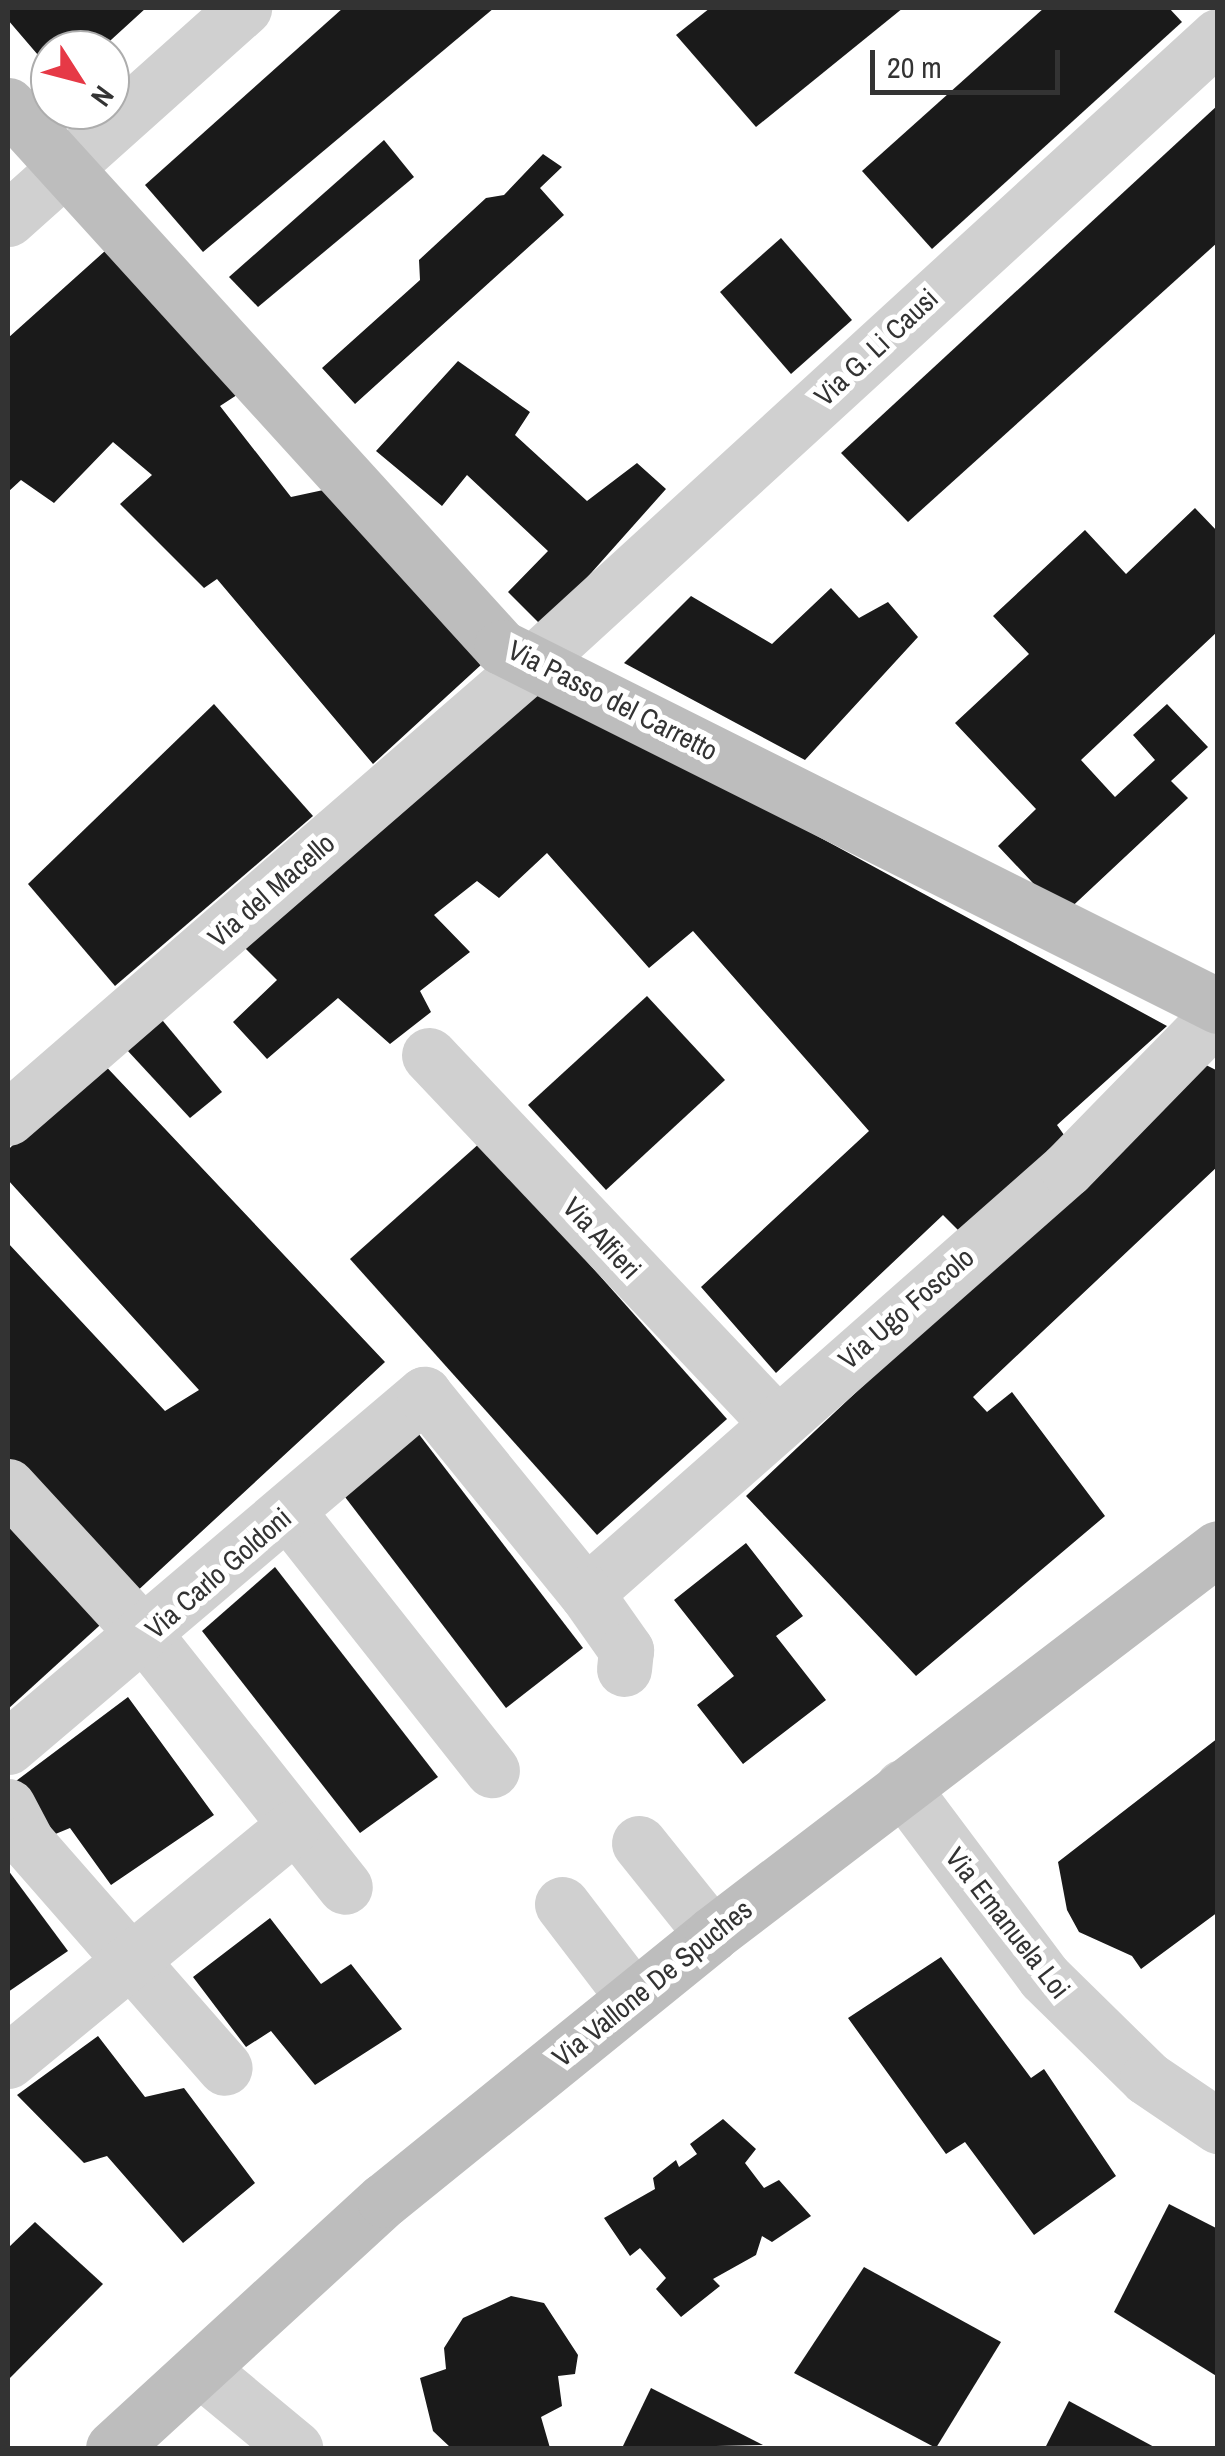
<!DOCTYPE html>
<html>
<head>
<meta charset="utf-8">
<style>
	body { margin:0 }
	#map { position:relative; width:1225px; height:2456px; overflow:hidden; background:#fff; font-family:"Archivo Narrow",sans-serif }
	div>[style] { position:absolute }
	.building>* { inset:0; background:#1a1a1a }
	.street>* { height:55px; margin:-27.5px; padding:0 27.5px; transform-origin:27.5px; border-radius:27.5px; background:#d0d0d0 }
	.secondary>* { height:55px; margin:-27.5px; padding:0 27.5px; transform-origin:27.5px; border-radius:27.5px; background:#bdbdbd }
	span { translate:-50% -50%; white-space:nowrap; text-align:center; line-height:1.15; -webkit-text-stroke:10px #fff; paint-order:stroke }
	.street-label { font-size:28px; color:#333 }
	.frame { position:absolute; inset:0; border:10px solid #333; pointer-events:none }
	.north { position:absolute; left:30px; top:30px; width:100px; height:100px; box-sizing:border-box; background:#fff; border:2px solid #adadad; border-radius:50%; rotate:126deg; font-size:28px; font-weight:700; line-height:40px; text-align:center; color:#333 }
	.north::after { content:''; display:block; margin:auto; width:35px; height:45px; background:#e63946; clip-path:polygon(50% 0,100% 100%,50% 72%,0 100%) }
	.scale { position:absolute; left:870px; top:50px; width:190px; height:45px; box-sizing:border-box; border:5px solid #333; border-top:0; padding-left:12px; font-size:30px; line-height:35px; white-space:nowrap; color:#333; -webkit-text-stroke:8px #fff; paint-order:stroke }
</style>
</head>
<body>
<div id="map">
	<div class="building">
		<i style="clip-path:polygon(8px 8px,146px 8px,100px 50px,50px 50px,50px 69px,8px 20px)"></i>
		<i style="clip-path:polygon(343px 8px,494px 8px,203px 252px,145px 185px)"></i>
		<i style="clip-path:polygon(710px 8px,903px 8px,756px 127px,676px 35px)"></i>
		<i style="clip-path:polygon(1044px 8px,1169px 8px,1182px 22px,932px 249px,862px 171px)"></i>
		<i style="clip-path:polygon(1218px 105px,1218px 242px,908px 522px,841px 453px)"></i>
		<i style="clip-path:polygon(384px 140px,414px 177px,258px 307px,229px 277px)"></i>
		<i style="clip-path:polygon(543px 154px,562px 167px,540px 188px,564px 215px,355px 404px,322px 368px,420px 280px,419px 260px,486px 198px,504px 195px)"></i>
		<i style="clip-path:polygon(781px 238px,852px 320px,791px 374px,720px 292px)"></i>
		<i style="clip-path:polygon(115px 242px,243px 391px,220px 406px,291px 497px,328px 489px,482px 664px,373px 764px,217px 579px,204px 588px,120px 504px,152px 475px,113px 442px,54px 503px,21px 480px,8px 492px,8px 338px)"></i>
		<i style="clip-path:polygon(458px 361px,530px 412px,515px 435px,587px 501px,637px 463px,666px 489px,543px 627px,508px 592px,548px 551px,467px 475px,442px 506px,376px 451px)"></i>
		<i style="clip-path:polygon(1195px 508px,1218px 532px,1218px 631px,1081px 760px,1115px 797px,1155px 760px,1133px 735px,1167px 704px,1208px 747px,1171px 781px,1188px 798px,1063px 915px,998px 846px,1036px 809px,955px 723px,1029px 654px,993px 616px,1085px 530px,1126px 574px)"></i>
		<i style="clip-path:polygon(831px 588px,859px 618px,888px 602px,918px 637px,805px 760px,624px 663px,691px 596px,772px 644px)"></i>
		<i style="clip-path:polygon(539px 685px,1167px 1026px,1057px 1125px,1069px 1142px,962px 1234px,943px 1215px,776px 1373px,701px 1287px,869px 1131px,693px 931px,649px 968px,547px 853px,499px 898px,477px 881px,434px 915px,470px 952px,420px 991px,431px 1012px,390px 1044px,338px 998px,267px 1059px,233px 1022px,277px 980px,244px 947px)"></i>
		<i style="clip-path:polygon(214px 704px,313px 816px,115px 986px,28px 884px)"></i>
		<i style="clip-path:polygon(647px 996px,725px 1080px,606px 1190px,528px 1105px)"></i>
		<i style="clip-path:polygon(158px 1015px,222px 1092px,190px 1118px,127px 1050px)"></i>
		<i style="clip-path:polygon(98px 1058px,385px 1362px,134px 1594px,8px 1458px,8px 1243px,165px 1411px,199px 1390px,8px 1180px,8px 1150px)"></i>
		<i style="clip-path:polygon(1204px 1064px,1218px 1071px,1218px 1166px,973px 1397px,987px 1412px,1012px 1392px,1105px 1516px,916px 1676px,746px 1496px)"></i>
		<i style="clip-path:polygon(481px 1142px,727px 1419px,597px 1535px,350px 1259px)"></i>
		<i style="clip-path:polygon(418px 1433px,583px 1648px,506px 1708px,342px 1493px)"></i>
		<i style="clip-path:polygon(8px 1513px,110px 1616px,8px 1709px)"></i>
		<i style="clip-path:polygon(746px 1543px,803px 1616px,776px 1636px,826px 1700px,743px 1764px,697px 1705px,734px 1676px,674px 1600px)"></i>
		<i style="clip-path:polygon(275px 1567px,438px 1777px,360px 1833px,202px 1631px)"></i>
		<i style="clip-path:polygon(128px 1697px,214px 1815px,111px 1885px,70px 1828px,53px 1835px,16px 1781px)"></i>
		<i style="clip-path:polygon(1218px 1738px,1218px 1912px,1141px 1969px,1132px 1956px,1079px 1932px,1067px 1910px,1058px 1862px)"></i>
		<i style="clip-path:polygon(8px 1870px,68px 1951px,8px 1992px)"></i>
		<i style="clip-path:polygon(270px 1918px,321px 1984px,351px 1964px,402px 2029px,315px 2085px,271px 2031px,246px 2047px,193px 1977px)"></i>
		<i style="clip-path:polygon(941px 1957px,1031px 2078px,1044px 2069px,1116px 2176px,1034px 2235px,965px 2142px,946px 2154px,848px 2018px)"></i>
		<i style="clip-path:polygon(98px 2036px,145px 2097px,184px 2088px,255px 2183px,183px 2243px,107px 2156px,84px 2163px,17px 2095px)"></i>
		<i style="clip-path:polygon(723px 2119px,756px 2149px,745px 2163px,764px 2188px,779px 2180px,811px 2216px,772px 2242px,762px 2236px,756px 2255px,713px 2279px,720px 2286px,681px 2317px,656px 2289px,666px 2278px,640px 2248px,630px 2256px,604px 2218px,655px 2189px,653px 2178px,676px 2160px,679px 2167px,697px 2154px,690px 2144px)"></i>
		<i style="clip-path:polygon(1169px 2204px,1218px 2229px,1218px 2377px,1114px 2312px)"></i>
		<i style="clip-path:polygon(35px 2222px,103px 2284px,8px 2380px,8px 2248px)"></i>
		<i style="clip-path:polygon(864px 2267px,1001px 2342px,936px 2448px,794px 2373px)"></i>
		<i style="clip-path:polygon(511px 2296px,544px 2303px,578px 2355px,575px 2374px,558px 2376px,562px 2406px,541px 2417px,550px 2448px,451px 2448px,433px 2431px,420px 2378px,446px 2369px,444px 2348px,463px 2318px)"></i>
		<i style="clip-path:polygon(651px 2388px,763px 2445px,622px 2448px)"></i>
		<i style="clip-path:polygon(1069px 2401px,1156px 2448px,1045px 2448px)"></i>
	</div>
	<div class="street">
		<i style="left:8px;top:219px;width:317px;rotate:-41.8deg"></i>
		<i style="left:429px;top:1055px;width:504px;rotate:46.61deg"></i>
		<i style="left:8px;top:1118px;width:698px;rotate:-40.93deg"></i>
		<i style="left:535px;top:661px;width:926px;rotate:-42.46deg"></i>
		<i style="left:8px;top:1486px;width:204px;rotate:47.4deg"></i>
		<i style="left:146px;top:1636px;width:320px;rotate:51.6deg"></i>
		<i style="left:288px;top:1512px;width:329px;rotate:51.7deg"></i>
		<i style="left:586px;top:1593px;width:641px;rotate:-41.4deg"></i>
		<i style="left:1067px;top:1169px;width:216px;rotate:-45.7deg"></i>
		<i style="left:8px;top:1747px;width:546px;rotate:-40.32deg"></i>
		<i style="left:424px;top:1394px;width:257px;rotate:50.9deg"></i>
		<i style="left:586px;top:1593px;width:70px;rotate:54.9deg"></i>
		<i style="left:626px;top:1650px;width:19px;rotate:96deg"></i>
		<i style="left:902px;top:1787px;width:237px;rotate:53.2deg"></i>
		<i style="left:1044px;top:1977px;width:144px;rotate:44.4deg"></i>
		<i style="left:1147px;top:2078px;width:86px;rotate:34.1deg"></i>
		<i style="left:8px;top:1806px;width:41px;rotate:62.2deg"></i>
		<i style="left:27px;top:1842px;width:300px;rotate:48.8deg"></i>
		<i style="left:639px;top:1843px;width:117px;rotate:51.3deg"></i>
		<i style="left:562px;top:1904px;width:117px;rotate:52.6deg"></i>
		<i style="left:8px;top:2061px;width:367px;rotate:-39.4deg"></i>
		<i style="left:200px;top:2369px;width:124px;rotate:39.7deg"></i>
	</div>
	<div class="secondary">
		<i style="left:8px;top:105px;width:733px;rotate:47.71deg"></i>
		<i style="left:501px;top:647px;width:802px;rotate:26.6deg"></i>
		<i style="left:113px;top:2448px;width:367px;rotate:-42.5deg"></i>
		<i style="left:384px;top:2200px;width:422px;rotate:-39deg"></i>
		<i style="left:712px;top:1934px;width:636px;rotate:-37.34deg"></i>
	</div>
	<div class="street-label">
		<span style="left:876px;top:347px;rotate:-43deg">Via G. Li Causi</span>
		<span style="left:613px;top:700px;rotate:27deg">Via Passo del Carretto</span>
		<span style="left:271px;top:890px;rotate:-41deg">Via del Macello</span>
		<span style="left:602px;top:1238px;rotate:47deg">Via Alfieri</span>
		<span style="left:906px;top:1308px;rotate:-41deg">Via Ugo Foscolo</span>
		<span style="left:218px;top:1573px;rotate:-41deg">Via Carlo Goldoni</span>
		<span style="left:1008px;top:1923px;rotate:52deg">Via Emanuela Loi</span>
		<span style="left:652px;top:1983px;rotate:-39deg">Via Vallone De Spuches</span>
	</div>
	<div class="frame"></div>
	<div class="north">N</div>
	<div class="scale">20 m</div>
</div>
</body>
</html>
